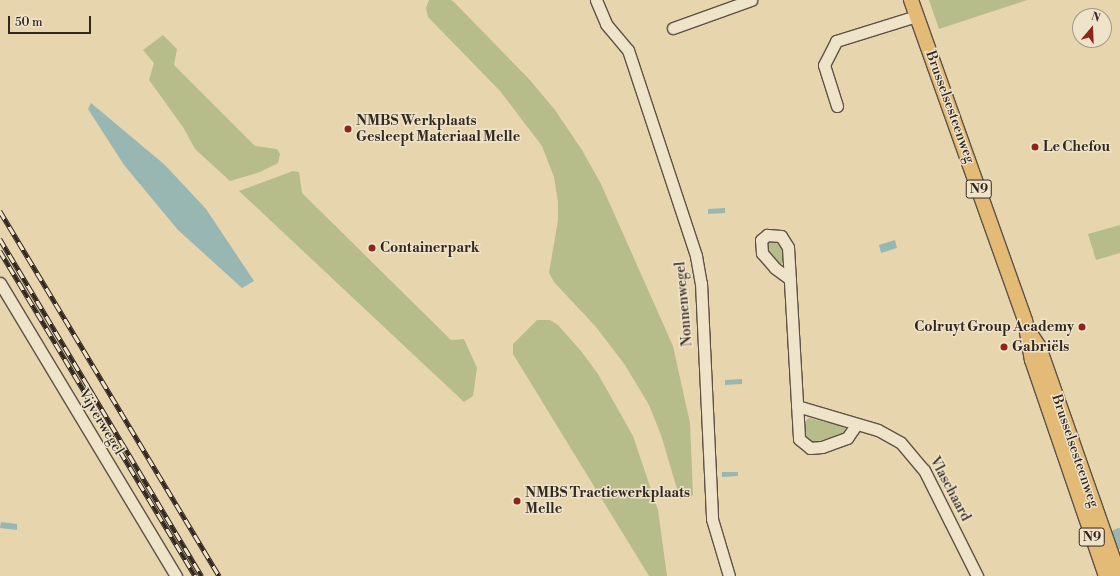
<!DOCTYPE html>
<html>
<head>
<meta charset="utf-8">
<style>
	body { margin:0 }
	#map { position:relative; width:1120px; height:576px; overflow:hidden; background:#e7d5ae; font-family:"Libre Bodoni",serif }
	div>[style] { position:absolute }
	.green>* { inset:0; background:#b6bd8a }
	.water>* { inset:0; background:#98b7b3 }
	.river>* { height:20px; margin:-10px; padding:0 10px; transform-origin:10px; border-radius:10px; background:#98b7b3 }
	.roads { filter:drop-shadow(1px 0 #5e5244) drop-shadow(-1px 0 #5e5244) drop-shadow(0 1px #5e5244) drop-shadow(0 -1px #5e5244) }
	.minor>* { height:11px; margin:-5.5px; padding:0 5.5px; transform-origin:5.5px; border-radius:5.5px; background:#efe4ca }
	.major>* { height:14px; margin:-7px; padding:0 7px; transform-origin:7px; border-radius:7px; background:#e4ba77 }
	.rail>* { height:4.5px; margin-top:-2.25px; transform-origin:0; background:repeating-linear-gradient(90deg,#efe4ca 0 9px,#312620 0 18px); box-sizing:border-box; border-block:1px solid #312620 }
	.dots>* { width:11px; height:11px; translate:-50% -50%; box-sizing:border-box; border:2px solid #efe4ca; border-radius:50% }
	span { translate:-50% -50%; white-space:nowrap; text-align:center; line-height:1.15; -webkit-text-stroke:3px #efe4ca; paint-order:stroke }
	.shield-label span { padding:1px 3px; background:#efe4ca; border:1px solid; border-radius:3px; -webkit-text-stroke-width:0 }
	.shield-label { font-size:13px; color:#312620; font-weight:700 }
	.street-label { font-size:14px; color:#312620 }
	.poi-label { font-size:14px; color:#312620; font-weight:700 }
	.left { translate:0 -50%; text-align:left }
	.right { translate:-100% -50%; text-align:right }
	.north { position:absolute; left:1072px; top:8px; width:40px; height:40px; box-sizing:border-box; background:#efe4ca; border:1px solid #a39886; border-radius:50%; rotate:19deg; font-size:11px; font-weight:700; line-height:16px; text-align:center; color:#312620 }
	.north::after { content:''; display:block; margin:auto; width:14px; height:18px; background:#8f2418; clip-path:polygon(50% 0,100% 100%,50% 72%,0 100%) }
	.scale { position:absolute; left:8px; top:16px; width:83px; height:18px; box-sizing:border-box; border:2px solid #312620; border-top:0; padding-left:5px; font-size:12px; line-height:14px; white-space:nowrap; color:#312620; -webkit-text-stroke:3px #efe4ca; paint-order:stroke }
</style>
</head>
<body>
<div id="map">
	<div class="green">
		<i style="clip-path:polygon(429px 0,451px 0,454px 2px,529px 79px,555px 110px,582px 150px,601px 184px,673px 346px,690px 423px,693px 495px,688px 498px,680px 499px,661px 435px,649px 405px,625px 365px,596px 327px,554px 282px,549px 273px,558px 220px,558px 202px,554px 177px,542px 146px,500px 91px,428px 17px,426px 8px)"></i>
		<i style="clip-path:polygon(929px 0,1027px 0,939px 29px)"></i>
		<i style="clip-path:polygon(163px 35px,177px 49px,174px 65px,255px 146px,277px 149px,280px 154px,278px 163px,260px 172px,230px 181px,195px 149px,183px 127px,149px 80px,154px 63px,143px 50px)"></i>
		<i style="clip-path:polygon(293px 171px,299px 172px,302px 193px,451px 340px,464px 339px,477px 368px,473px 396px,464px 402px,239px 191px)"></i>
		<i style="clip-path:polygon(1120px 225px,1120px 253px,1096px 260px,1088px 234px)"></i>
		<i style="clip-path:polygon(770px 240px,777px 240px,783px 248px,783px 262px,780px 265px,767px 253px,767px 242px)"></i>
		<i style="clip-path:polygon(537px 320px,550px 320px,558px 325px,581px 351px,598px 374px,633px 436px,658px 510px,667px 576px,649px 576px,513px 354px,513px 344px)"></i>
		<i style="clip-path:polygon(809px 418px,843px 426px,846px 430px,845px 434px,810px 443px,804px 439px,803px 423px)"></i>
	</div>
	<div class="water">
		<i style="clip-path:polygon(91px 103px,165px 165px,206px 209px,254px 281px,242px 288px,178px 230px,124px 165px,88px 109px)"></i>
		<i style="clip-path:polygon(725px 208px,725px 213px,708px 214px,708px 209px)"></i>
		<i style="clip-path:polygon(895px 240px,897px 248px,881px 253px,879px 245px)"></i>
		<i style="clip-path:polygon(742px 379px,742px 384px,725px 385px,725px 380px)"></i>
		<i style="clip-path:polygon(722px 472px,738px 472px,738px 476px,722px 477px)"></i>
		<i style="clip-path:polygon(1px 522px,17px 524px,17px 530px,0 528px)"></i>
	</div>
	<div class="river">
		<i style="left:1118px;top:539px;width:2px;rotate:-27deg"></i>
	</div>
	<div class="roads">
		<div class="minor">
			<i style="left:596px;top:0;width:26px;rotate:67deg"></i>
			<i style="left:606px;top:24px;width:34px;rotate:50deg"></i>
			<i style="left:628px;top:50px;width:217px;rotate:71.7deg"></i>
			<i style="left:696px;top:256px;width:27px;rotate:80deg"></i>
			<i style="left:701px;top:283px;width:236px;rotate:87.3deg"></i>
			<i style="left:712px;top:519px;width:59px;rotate:73.4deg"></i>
			<i style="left:673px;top:28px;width:83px;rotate:-19.7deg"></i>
			<i style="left:837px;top:106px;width:43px;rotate:-107.6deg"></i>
			<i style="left:824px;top:65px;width:27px;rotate:-63deg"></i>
			<i style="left:836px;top:41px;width:85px;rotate:-17.2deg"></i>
			<i style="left:790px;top:279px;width:19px;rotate:-144deg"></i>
			<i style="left:775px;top:268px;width:20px;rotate:-131deg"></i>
			<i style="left:762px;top:253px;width:13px;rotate:-94deg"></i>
			<i style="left:761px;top:240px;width:8px;rotate:-40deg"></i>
			<i style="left:767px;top:235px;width:14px;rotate:4deg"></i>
			<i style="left:781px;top:236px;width:13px;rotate:58deg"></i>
			<i style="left:788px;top:247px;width:192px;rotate:86.7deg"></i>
			<i style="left:799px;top:439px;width:14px;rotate:39deg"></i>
			<i style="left:810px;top:448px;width:12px;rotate:-5deg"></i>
			<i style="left:822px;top:447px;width:27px;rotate:-20deg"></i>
			<i style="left:847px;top:438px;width:16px;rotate:-55deg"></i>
			<i style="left:0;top:283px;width:342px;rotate:59deg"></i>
			<i style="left:797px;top:406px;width:84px;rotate:16.5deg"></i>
			<i style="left:878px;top:430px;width:26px;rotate:29deg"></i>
			<i style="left:901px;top:443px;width:35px;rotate:50deg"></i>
			<i style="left:924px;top:470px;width:119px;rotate:63.4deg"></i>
		</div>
		<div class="major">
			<i style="left:911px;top:0;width:341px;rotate:70.4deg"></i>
			<i style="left:1025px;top:321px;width:40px;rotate:80deg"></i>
			<i style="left:1032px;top:360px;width:228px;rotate:71.1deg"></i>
			<i style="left:1029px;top:332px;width:18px;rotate:56deg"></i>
			<i style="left:1039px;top:347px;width:243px;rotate:70.7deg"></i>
		</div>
	</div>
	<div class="rail">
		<i style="left:0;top:211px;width:426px;rotate:59deg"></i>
		<i style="left:0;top:239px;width:393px;rotate:59.1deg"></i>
		<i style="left:0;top:251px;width:379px;rotate:59deg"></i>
	</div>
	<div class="dots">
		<i style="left:348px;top:129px;background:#8f2418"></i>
		<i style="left:1035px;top:147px;background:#8f2418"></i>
		<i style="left:372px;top:248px;background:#8f2418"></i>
		<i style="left:1082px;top:327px;background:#8f2418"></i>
		<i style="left:1004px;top:347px;background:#8f2418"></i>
		<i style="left:517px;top:501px;background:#8f2418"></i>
	</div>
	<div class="shield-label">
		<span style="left:979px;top:189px">N9</span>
		<span style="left:1092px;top:537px">N9</span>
	</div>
	<div class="street-label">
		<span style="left:950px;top:107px;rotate:70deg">Brusselsesteenweg</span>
		<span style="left:684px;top:304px;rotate:-95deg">Nonnenwegel</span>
		<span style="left:101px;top:422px;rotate:59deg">Vijverwegel</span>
		<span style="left:1075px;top:451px;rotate:71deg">Brusselsesteenweg</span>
		<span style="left:950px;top:489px;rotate:62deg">Vlaschaard</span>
	</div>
	<div class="poi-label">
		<span class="left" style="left:356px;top:129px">NMBS Werkplaats<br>Gesleept Materiaal Melle</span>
		<span class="left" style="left:1043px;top:147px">Le Chefou</span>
		<span class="left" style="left:380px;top:248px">Containerpark</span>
		<span class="right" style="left:1074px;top:327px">Colruyt Group Academy</span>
		<span class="left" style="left:1012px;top:347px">Gabriëls</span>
		<span class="left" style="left:525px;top:501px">NMBS Tractiewerkplaats<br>Melle</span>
	</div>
	<div class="north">N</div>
	<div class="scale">50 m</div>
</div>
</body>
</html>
